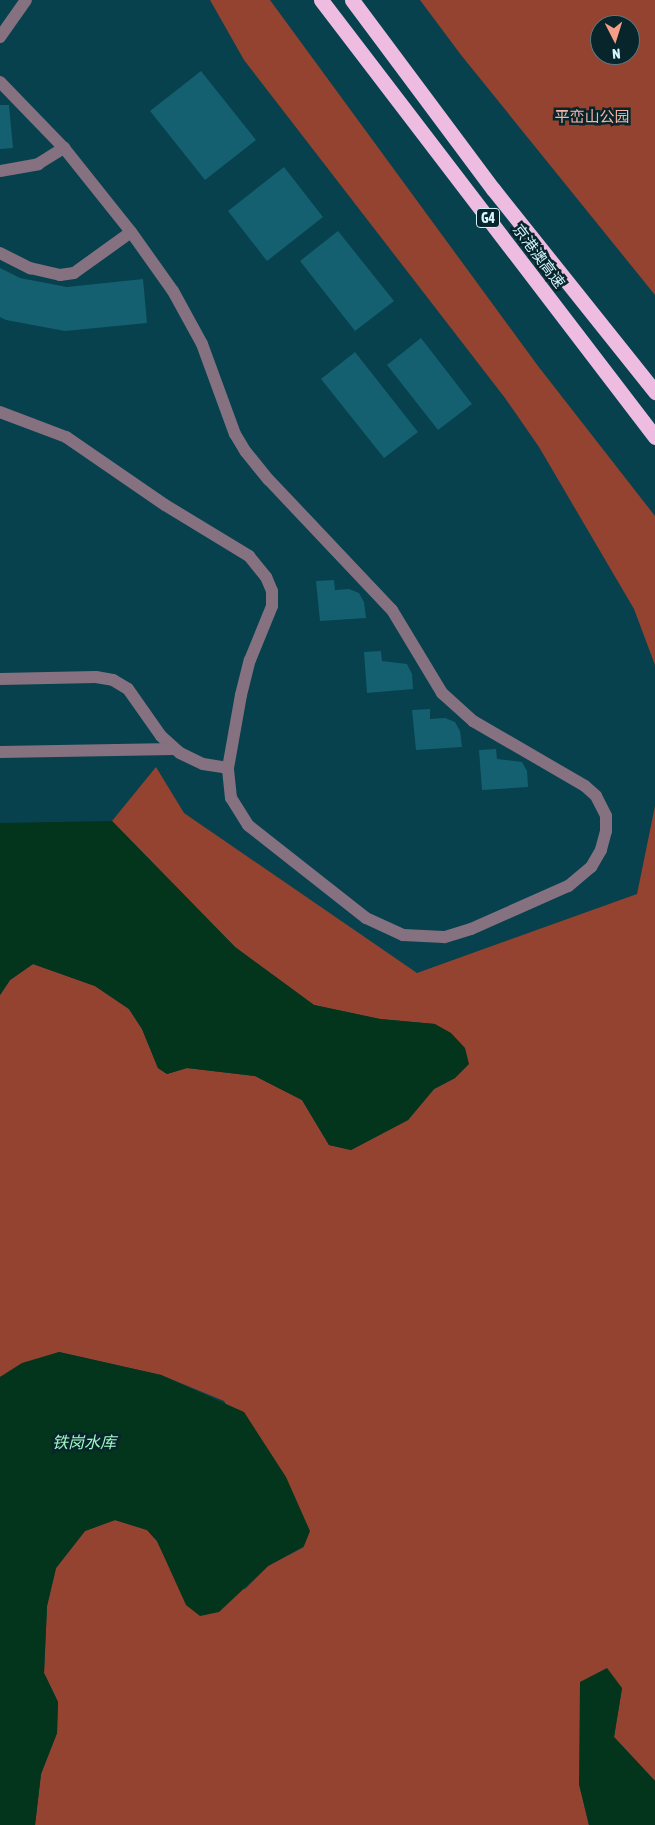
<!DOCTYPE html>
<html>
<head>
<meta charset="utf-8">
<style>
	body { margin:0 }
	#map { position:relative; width:655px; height:1825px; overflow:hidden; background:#06414d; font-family:"Asap Condensed","Noto Sans SC",sans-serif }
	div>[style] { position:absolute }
	.green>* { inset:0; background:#93432f }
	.water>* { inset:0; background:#03341c }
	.building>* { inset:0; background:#146070 }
	.minor>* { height:12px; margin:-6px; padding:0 6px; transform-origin:6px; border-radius:6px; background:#857180 }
	.motorway>* { height:15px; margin:-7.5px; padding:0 7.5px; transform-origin:7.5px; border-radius:7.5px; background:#edbce0 }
	span { translate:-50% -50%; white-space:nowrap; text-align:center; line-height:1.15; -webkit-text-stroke:5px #08252c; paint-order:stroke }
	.shield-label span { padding:1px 4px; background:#08252c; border:1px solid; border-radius:4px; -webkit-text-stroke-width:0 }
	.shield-label { font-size:14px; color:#d4f6ff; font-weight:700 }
	.park-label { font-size:15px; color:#f6b6a5 }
	.street-label { font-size:15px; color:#d4f6ff }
	.water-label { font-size:16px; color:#a1fcc3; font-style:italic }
	.north { position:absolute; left:590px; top:15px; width:50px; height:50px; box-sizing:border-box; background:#08252c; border:1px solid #5a7980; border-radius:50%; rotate:175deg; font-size:14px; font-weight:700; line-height:20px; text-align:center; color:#d4f6ff }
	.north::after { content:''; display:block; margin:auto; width:18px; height:22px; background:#f49e87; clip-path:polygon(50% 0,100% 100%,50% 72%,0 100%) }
</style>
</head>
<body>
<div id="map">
	<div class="green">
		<i style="clip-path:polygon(210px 0,270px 0,538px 366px,655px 516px,655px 665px,634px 609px,539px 447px,505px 398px,244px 60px)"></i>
		<i style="clip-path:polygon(evenodd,420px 0,655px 0,655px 295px,461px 55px,420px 0,600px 25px,630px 25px,630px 55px,600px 55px,600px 25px)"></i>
		<i style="clip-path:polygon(156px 767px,184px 813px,417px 973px,637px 894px,655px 806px,655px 1781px,614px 1737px,622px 1688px,579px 1784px,589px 1825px,35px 1825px,41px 1774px,57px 1733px,58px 1702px,44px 1673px,47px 1606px,56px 1568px,85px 1531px,115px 1520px,147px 1530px,157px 1541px,169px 1565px,245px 1589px,268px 1566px,304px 1547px,224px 1401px,161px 1375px,59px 1352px,0 1377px,0 995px,10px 980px,33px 964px,95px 986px,129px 1009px,142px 1029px,158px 1068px,167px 1074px,187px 1068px,255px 1076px,302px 1100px,329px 1145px,351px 1150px,408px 1120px,434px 1089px,455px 1078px,435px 1024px,380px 1019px,314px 1005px,235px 947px,112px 821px)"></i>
	</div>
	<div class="water">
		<i style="clip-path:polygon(112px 821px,235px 947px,314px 1005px,380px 1019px,435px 1024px,451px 1033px,465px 1048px,469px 1064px,455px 1078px,434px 1089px,408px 1120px,351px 1150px,329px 1145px,302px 1100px,255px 1076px,187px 1068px,167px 1074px,158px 1068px,142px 1029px,129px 1009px,95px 986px,33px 964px,10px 980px,0 995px,0 823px)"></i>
		<i style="clip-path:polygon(59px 1352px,161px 1375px,244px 1412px,286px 1477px,310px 1531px,304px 1546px,268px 1566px,219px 1612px,200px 1616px,186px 1605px,157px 1541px,147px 1530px,115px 1520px,85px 1531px,56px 1568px,47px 1606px,44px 1673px,58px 1702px,57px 1733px,41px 1774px,35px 1825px,0 1825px,0 1377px,22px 1363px)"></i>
		<i style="clip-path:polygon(607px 1668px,622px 1688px,614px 1737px,655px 1781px,655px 1825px,589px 1825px,579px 1784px,580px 1682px)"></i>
	</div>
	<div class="building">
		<i style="clip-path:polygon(201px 71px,256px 140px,205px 180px,150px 111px)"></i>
		<i style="clip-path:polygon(0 105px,9px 105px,13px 148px,0 149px)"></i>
		<i style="clip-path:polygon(284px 167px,323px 217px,267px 261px,228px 211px)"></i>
		<i style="clip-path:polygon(338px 231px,394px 301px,355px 331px,300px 261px)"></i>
		<i style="clip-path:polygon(0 268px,20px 278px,67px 287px,143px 279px,147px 323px,65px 331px,6px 320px,0 317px)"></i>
		<i style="clip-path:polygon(421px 338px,472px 404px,438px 430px,387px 365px)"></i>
		<i style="clip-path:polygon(355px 352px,418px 432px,384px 458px,321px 379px)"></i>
		<i style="clip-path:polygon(334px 580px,335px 590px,349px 589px,359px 593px,364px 602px,366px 618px,320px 621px,316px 581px)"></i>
		<i style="clip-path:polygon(381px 651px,382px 661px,407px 664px,412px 674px,413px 689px,367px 693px,364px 652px)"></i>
		<i style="clip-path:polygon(430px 709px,430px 719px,445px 718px,455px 722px,460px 731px,462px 747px,416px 750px,412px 710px)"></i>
		<i style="clip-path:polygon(496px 749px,497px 759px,522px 762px,527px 771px,528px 787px,482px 790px,479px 750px)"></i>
	</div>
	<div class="minor">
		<i style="left:0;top:37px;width:45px;rotate:-54.9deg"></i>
		<i style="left:0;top:82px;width:92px;rotate:45.9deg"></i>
		<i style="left:64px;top:148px;width:107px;rotate:51.4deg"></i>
		<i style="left:131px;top:232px;width:72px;rotate:54.6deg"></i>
		<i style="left:173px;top:291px;width:60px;rotate:61.3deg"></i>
		<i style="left:202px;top:344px;width:96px;rotate:69.9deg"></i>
		<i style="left:235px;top:434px;width:21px;rotate:59deg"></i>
		<i style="left:246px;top:452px;width:36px;rotate:51deg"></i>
		<i style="left:269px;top:480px;width:179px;rotate:46.6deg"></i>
		<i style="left:392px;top:610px;width:97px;rotate:58.9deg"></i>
		<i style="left:442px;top:693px;width:42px;rotate:42.1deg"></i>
		<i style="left:473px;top:721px;width:129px;rotate:30.1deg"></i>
		<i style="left:585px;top:786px;width:15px;rotate:42deg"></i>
		<i style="left:596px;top:796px;width:22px;rotate:63deg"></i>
		<i style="left:606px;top:816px;width:15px;rotate:90deg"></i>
		<i style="left:606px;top:831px;width:20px;rotate:105deg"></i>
		<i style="left:601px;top:850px;width:20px;rotate:120deg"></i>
		<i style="left:591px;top:867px;width:30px;rotate:140deg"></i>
		<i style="left:568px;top:886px;width:106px;rotate:156.1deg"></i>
		<i style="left:471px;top:929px;width:28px;rotate:163deg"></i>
		<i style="left:444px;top:937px;width:41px;rotate:-177.2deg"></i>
		<i style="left:403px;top:935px;width:41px;rotate:-155.3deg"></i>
		<i style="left:366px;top:918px;width:150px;rotate:-141.8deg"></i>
		<i style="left:248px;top:825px;width:32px;rotate:-122deg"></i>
		<i style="left:231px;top:798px;width:30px;rotate:-96deg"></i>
		<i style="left:228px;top:768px;width:74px;rotate:-79.9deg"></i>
		<i style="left:241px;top:695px;width:36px;rotate:-76deg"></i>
		<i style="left:250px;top:660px;width:58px;rotate:-67.8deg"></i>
		<i style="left:272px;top:606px;width:15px;rotate:-90deg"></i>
		<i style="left:272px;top:591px;width:15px;rotate:-113deg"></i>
		<i style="left:266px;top:577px;width:27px;rotate:-129deg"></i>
		<i style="left:249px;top:556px;width:98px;rotate:-148.7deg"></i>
		<i style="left:165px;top:505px;width:120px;rotate:-145.5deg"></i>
		<i style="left:66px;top:437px;width:71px;rotate:-159.3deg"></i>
		<i style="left:0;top:171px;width:39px;rotate:-10deg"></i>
		<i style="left:38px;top:164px;width:31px;rotate:-32deg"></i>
		<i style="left:0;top:253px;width:34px;rotate:27deg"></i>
		<i style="left:30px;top:268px;width:31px;rotate:13deg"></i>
		<i style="left:60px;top:275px;width:14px;rotate:-8deg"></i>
		<i style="left:74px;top:273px;width:70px;rotate:-35.7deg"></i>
		<i style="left:0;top:679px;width:96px;rotate:-1.2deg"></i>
		<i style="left:96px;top:677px;width:17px;rotate:10deg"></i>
		<i style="left:113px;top:680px;width:17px;rotate:31deg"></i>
		<i style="left:128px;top:689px;width:57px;rotate:54.9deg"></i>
		<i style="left:161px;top:736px;width:25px;rotate:42deg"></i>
		<i style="left:180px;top:753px;width:25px;rotate:26deg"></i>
		<i style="left:203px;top:764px;width:25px;rotate:9deg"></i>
		<i style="left:0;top:752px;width:174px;rotate:-1deg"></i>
	</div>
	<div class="motorway">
		<i style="left:321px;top:0;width:550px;rotate:52.61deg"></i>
		<i style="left:352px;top:0;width:236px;rotate:53.3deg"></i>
		<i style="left:493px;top:189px;width:260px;rotate:51.4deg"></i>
	</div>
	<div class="shield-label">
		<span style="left:488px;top:218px">G4</span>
	</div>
	<div class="park-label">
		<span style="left:592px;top:117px">平峦山公园</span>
	</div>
	<div class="street-label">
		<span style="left:539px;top:256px;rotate:53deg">京港澳高速</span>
	</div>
	<div class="water-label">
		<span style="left:84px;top:1442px">铁岗水库</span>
	</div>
	<div class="north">N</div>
</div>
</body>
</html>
